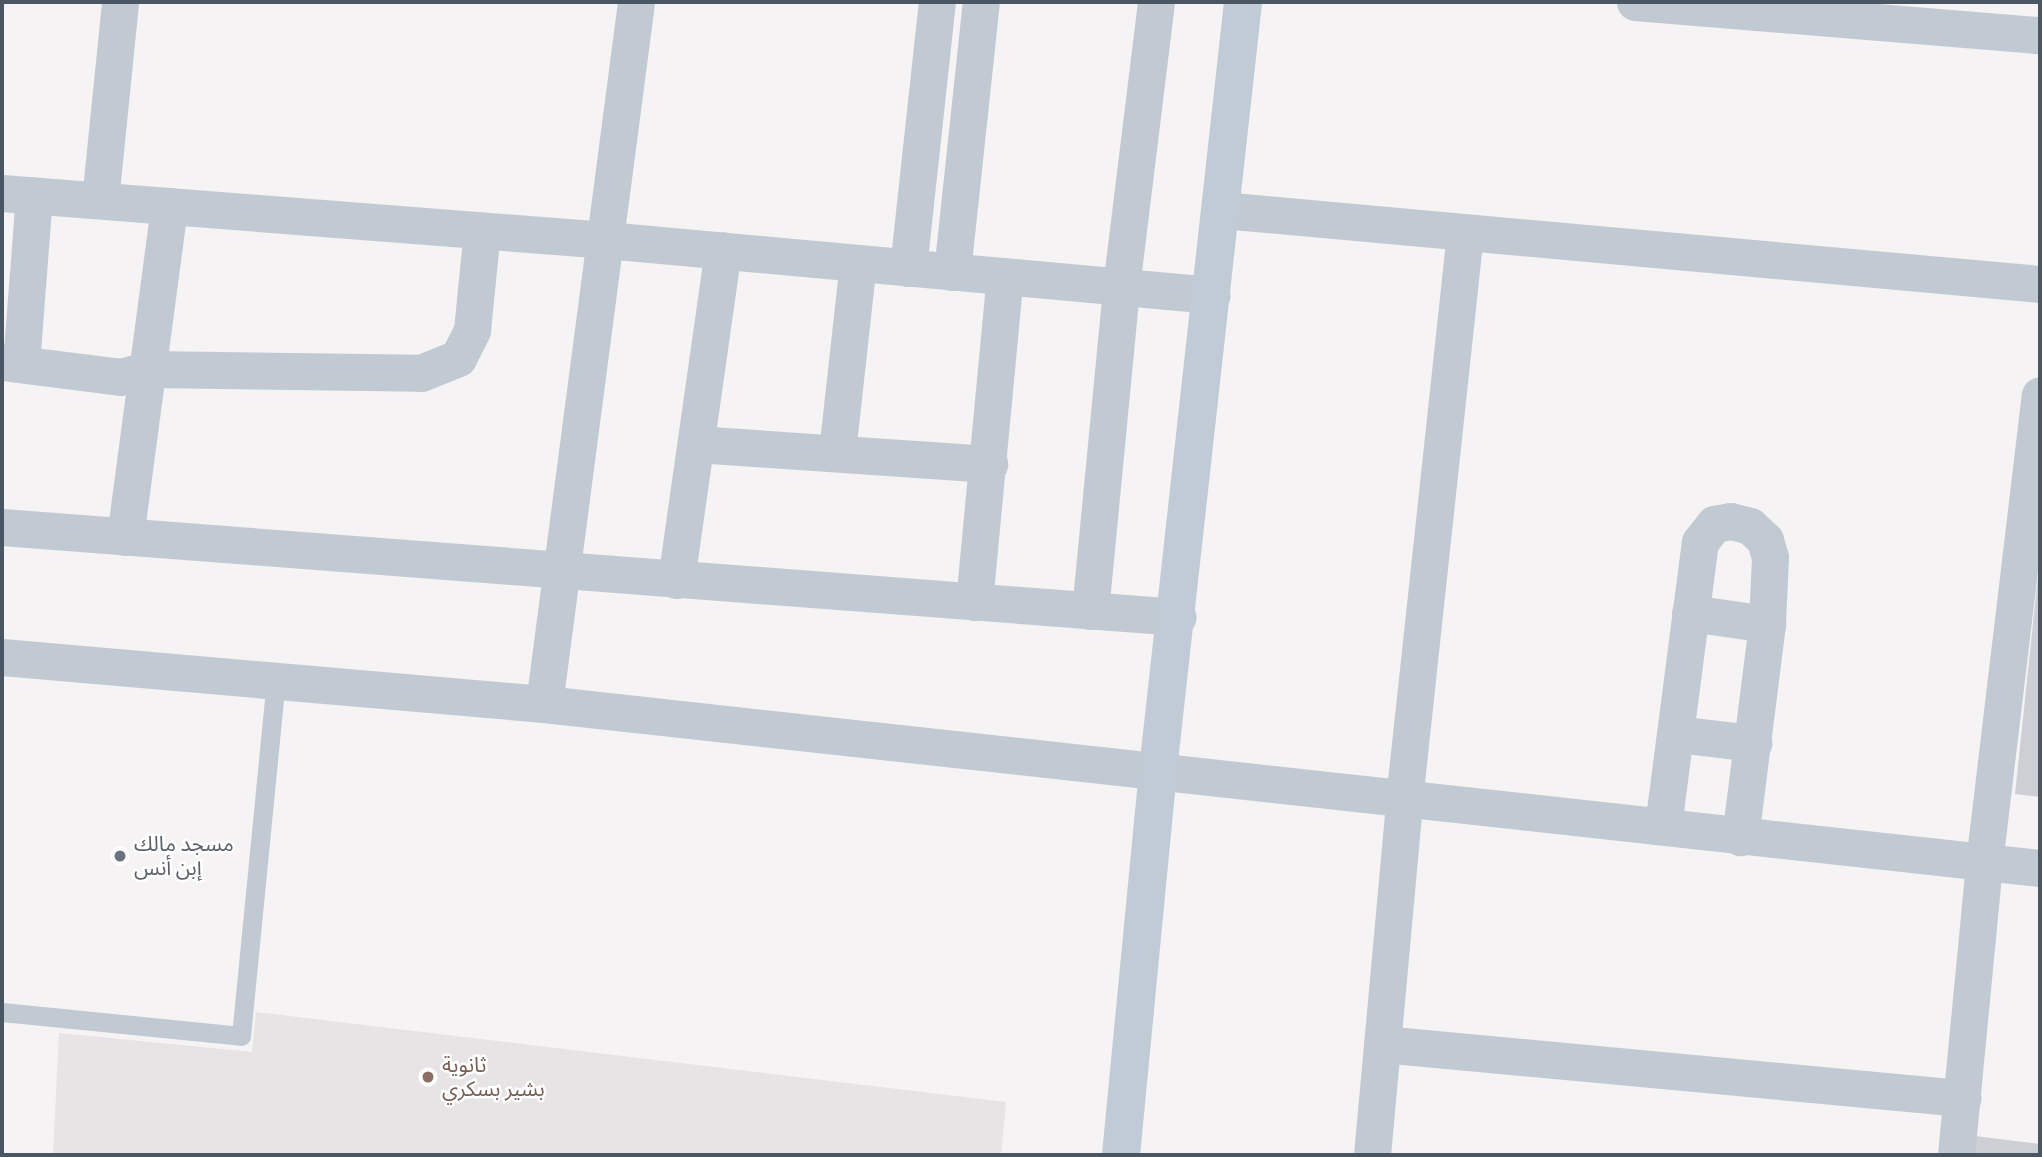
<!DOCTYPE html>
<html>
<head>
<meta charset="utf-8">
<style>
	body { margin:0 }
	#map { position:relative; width:2042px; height:1157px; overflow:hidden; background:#f5f3f3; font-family:"PT Sans Narrow","Noto Sans Arabic",sans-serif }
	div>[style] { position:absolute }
	.education>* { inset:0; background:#e6e4e5 }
	.building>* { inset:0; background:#cdcfd5 }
	.lane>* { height:19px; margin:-9.5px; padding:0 9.5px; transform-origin:9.5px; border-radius:9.5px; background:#c1cad2 }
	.street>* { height:37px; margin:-18.5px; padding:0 18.5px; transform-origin:18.5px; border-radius:18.5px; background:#c1cad2 }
	.secondary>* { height:38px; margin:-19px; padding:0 19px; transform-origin:19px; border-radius:19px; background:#c1cbd6 }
	.dots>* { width:19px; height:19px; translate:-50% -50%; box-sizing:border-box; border:4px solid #fff; border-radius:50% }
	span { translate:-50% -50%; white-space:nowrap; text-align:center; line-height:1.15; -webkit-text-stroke:5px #fff; paint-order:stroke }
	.worship-label { font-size:21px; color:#5b616d }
	.left { translate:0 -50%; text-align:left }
	.education-label { font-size:21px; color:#785e54 }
	.frame { position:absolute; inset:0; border:4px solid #4a5661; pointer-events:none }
</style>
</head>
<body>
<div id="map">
	<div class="education">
		<i style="clip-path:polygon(256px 1012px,1006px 1102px,1001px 1155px,53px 1155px,59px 1033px,252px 1052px)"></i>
	</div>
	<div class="building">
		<i style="clip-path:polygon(2038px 576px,2040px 576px,2040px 797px,2015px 794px)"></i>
		<i style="clip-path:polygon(1975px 1136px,2040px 1144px,2040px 1155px,1973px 1155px)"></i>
	</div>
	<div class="lane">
		<i style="left:2px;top:1012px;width:240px;rotate:5.7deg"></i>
		<i style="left:241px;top:1036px;width:357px;rotate:-84.4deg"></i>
	</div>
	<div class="street">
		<i style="left:1635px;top:2px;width:406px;rotate:4.7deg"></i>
		<i style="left:2px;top:193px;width:606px;rotate:4.45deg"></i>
		<i style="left:606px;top:240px;width:608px;rotate:5.19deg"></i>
		<i style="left:100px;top:200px;width:199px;rotate:-84.2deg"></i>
		<i style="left:1222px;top:210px;width:821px;rotate:5.17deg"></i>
		<i style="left:908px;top:268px;width:268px;rotate:-83.8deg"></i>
		<i style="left:952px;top:272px;width:272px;rotate:-83.9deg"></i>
		<i style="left:2px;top:362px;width:119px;rotate:7.2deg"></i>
		<i style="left:120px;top:377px;width:31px;rotate:-15deg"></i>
		<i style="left:150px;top:369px;width:271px;rotate:0.8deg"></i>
		<i style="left:421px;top:373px;width:40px;rotate:-22deg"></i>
		<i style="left:458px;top:358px;width:31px;rotate:-63deg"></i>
		<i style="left:472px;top:330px;width:100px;rotate:-84.3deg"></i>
		<i style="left:21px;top:364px;width:169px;rotate:-85.6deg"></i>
		<i style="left:696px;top:444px;width:294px;rotate:3.9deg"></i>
		<i style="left:837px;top:452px;width:190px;rotate:-83.7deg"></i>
		<i style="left:2px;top:527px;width:1179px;rotate:4.38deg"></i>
		<i style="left:125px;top:537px;width:334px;rotate:-82.4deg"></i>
		<i style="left:676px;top:580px;width:333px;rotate:-81.9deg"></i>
		<i style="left:974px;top:602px;width:327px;rotate:-84.6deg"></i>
		<i style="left:1090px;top:611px;width:325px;rotate:-84.5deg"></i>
		<i style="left:1121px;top:287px;width:287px;rotate:-83deg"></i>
		<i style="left:1690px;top:613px;width:78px;rotate:8.1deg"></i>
		<i style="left:2px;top:657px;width:544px;rotate:4.96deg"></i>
		<i style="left:544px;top:704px;width:1505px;rotate:6.26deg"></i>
		<i style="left:544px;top:704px;width:708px;rotate:-82.53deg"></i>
		<i style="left:1676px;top:734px;width:78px;rotate:6.7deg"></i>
		<i style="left:1663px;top:826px;width:286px;rotate:-82.6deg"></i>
		<i style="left:1700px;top:542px;width:23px;rotate:-52deg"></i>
		<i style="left:1714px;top:524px;width:17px;rotate:-10deg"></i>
		<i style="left:1731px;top:521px;width:20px;rotate:15deg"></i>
		<i style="left:1750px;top:526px;width:21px;rotate:43deg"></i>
		<i style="left:1765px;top:540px;width:18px;rotate:74deg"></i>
		<i style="left:1770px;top:557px;width:67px;rotate:92.6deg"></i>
		<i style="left:1767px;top:624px;width:215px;rotate:97.2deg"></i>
		<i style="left:1382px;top:1044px;width:583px;rotate:5.32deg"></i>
		<i style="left:1372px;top:1155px;width:356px;rotate:-84.8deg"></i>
		<i style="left:1404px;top:800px;width:570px;rotate:-83.86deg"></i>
		<i style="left:1956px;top:1155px;width:293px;rotate:-84.5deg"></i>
		<i style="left:1984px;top:863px;width:471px;rotate:-83.2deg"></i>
	</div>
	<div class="secondary">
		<i style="left:1121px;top:1155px;width:387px;rotate:-84.5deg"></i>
		<i style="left:1158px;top:770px;width:773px;rotate:-83.68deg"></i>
	</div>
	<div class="dots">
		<i style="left:120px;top:856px;background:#6b7280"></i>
		<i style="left:428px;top:1077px;background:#8d6e63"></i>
	</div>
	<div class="worship-label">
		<span class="left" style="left:134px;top:856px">مسجد مالك<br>إبن أنس</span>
	</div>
	<div class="education-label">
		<span class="left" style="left:442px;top:1077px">ثانوية<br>بشير بسكري</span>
	</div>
	<div class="frame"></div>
</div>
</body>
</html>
